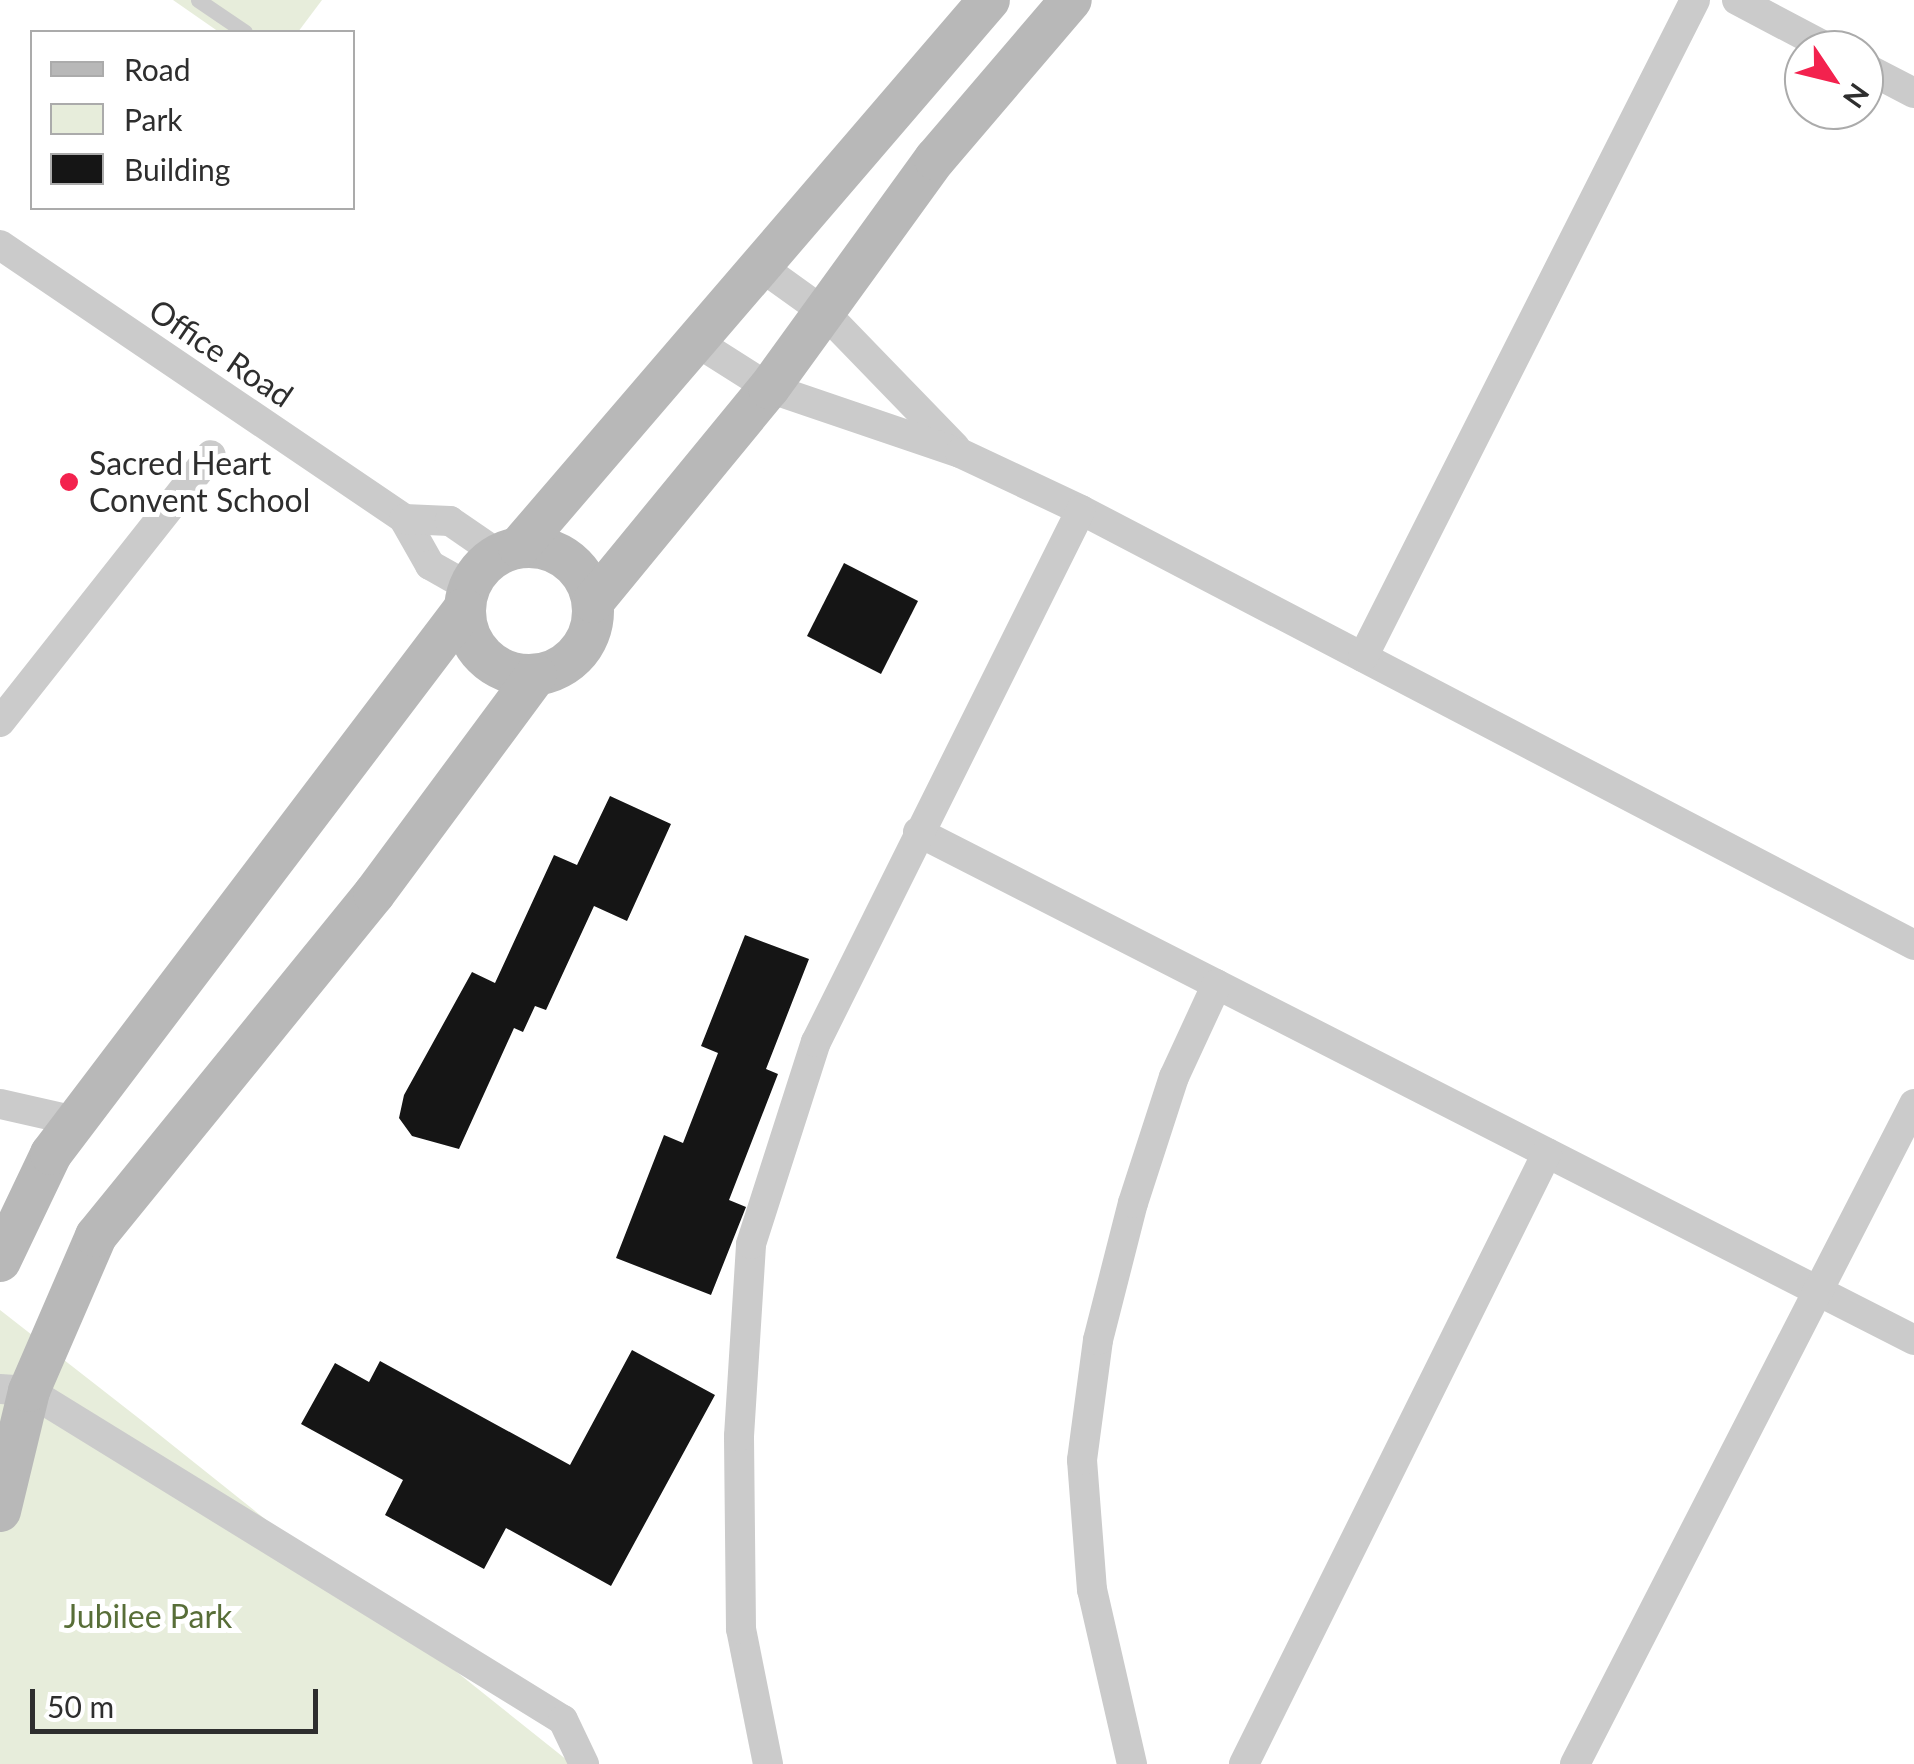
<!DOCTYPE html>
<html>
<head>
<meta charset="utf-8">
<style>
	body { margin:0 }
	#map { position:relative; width:1914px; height:1764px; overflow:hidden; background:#fff; font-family:Lato,sans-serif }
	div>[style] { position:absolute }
	.green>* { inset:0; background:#e7eddb }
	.building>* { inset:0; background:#151515 }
	.service>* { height:15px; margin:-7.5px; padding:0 7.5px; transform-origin:7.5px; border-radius:7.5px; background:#cbcbcb }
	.minor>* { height:30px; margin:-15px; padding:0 15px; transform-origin:15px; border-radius:15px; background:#cbcbcb }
	.secondary>* { height:42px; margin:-21px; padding:0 21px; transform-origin:21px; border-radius:21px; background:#b8b8b8 }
	.secondary>.ring { margin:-21px; padding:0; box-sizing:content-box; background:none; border:42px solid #b8b8b8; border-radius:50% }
	.dots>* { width:28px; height:28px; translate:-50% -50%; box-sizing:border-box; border:5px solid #fff; border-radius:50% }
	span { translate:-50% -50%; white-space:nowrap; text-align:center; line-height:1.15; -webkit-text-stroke:10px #fff; paint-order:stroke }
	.street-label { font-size:32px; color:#2e2e2e }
	.poi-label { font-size:32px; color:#2e2e2e }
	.left { translate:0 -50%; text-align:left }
	.park-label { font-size:32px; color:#586e38 }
	.legend { position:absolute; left:30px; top:30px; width:325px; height:180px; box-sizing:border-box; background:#fff; border:2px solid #ababab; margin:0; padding:12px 18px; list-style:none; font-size:30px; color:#2e2e2e }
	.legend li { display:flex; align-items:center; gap:20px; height:50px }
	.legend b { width:50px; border:2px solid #ababab }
	.north { position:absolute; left:1784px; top:30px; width:100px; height:100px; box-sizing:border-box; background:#fff; border:2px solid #ababab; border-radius:50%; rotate:125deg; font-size:28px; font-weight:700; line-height:40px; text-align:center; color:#2e2e2e }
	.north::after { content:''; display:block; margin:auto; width:35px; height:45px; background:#f3224e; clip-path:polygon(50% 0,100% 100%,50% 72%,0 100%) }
	.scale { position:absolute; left:30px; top:1689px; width:288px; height:45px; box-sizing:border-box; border:5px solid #2e2e2e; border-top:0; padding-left:12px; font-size:30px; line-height:35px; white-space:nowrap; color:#2e2e2e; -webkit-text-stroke:8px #fff; paint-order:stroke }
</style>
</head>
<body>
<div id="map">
	<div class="green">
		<i style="clip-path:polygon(173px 0,322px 0,298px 32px,219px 32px)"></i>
		<i style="clip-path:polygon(0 1310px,141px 1420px,572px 1764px,0 1764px)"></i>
	</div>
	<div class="building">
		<i style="clip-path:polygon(844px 563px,918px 601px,881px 674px,807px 636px)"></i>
		<i style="clip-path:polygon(610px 796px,671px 824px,627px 921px,594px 906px,546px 1010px,535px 1006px,523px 1032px,514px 1028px,459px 1149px,412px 1136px,399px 1118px,404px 1095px,472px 972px,495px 983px,554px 855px,577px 865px)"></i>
		<i style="clip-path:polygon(745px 935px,809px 959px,766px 1069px,778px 1074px,729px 1200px,746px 1207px,711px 1295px,616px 1258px,664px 1135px,683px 1143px,718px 1053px,701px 1046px)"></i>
		<i style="clip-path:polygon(632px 1350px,715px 1395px,611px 1586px,506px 1528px,484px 1569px,385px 1515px,403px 1480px,301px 1424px,335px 1363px,369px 1382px,380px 1361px,570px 1465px)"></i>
	</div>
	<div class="service">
		<i style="left:198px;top:0;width:57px;rotate:34.2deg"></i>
	</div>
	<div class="minor">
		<i style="left:1737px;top:0;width:107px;rotate:27.8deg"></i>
		<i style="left:1864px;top:67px;width:56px;rotate:27.5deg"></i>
		<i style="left:0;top:245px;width:488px;rotate:34.1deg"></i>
		<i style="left:404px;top:519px;width:53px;rotate:60.5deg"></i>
		<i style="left:430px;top:565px;width:45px;rotate:29.4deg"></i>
		<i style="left:760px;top:266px;width:79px;rotate:35.7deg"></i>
		<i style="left:824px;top:312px;width:188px;rotate:45.9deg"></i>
		<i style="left:695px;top:341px;width:88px;rotate:32.4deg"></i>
		<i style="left:769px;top:388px;width:202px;rotate:18.8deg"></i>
		<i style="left:960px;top:453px;width:134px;rotate:25.2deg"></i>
		<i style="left:1081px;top:510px;width:940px;rotate:27.57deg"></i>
		<i style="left:404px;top:519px;width:46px;rotate:2.5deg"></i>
		<i style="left:450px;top:521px;width:58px;rotate:34.5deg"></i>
		<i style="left:1363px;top:657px;width:736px;rotate:-63.19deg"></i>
		<i style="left:0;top:722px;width:340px;rotate:-51.7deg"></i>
		<i style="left:918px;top:832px;width:1118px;rotate:27.02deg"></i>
		<i style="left:0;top:1104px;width:78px;rotate:12.6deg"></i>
		<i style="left:0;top:1389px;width:29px;rotate:4deg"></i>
		<i style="left:29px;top:1391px;width:627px;rotate:31.64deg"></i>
		<i style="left:563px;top:1720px;width:49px;rotate:64.5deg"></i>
		<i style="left:768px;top:1764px;width:138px;rotate:-101.3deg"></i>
		<i style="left:741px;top:1629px;width:193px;rotate:-90.6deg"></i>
		<i style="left:739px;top:1436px;width:192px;rotate:-86.4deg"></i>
		<i style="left:751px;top:1244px;width:212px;rotate:-72.2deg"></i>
		<i style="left:816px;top:1042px;width:594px;rotate:-63.52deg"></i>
		<i style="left:1132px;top:1764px;width:179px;rotate:-102.9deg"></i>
		<i style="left:1092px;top:1590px;width:130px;rotate:-94.4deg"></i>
		<i style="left:1082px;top:1460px;width:121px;rotate:-82.4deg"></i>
		<i style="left:1098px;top:1340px;width:141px;rotate:-75.7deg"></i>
		<i style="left:1133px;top:1203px;width:133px;rotate:-72deg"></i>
		<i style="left:1174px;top:1077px;width:102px;rotate:-65.2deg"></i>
		<i style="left:1244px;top:1764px;width:682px;rotate:-63.62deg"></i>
		<i style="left:1575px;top:1764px;width:742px;rotate:-62.81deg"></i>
	</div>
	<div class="secondary">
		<i class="ring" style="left:465px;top:547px;width:86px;height:86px"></i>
		<i style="left:519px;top:547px;width:721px;rotate:-49.33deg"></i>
		<i style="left:593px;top:602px;width:277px;rotate:-50.6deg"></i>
		<i style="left:769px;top:388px;width:283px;rotate:-54.1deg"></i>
		<i style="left:935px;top:159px;width:209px;rotate:-49.5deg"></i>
		<i style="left:0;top:1261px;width:119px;rotate:-64.5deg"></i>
		<i style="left:51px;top:1154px;width:684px;rotate:-52.85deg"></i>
		<i style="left:0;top:1511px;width:123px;rotate:-76.4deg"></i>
		<i style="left:29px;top:1391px;width:169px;rotate:-66.6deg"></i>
		<i style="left:96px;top:1236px;width:441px;rotate:-50.9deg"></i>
		<i style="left:374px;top:894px;width:272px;rotate:-53.5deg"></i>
	</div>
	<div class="dots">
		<i style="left:69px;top:482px;background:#f3224e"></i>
	</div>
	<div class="street-label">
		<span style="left:221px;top:353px;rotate:34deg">Office Road</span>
	</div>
	<div class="poi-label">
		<span class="left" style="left:89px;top:482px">Sacred Heart<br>Convent School</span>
	</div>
	<div class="park-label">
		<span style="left:148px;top:1616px">Jubilee Park</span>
	</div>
	<ul class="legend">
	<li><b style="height:12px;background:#b8b8b8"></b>Road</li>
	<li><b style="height:28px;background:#e7eddb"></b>Park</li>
	<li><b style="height:28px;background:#151515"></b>Building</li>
	</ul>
	<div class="north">N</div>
	<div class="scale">50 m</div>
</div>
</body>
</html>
